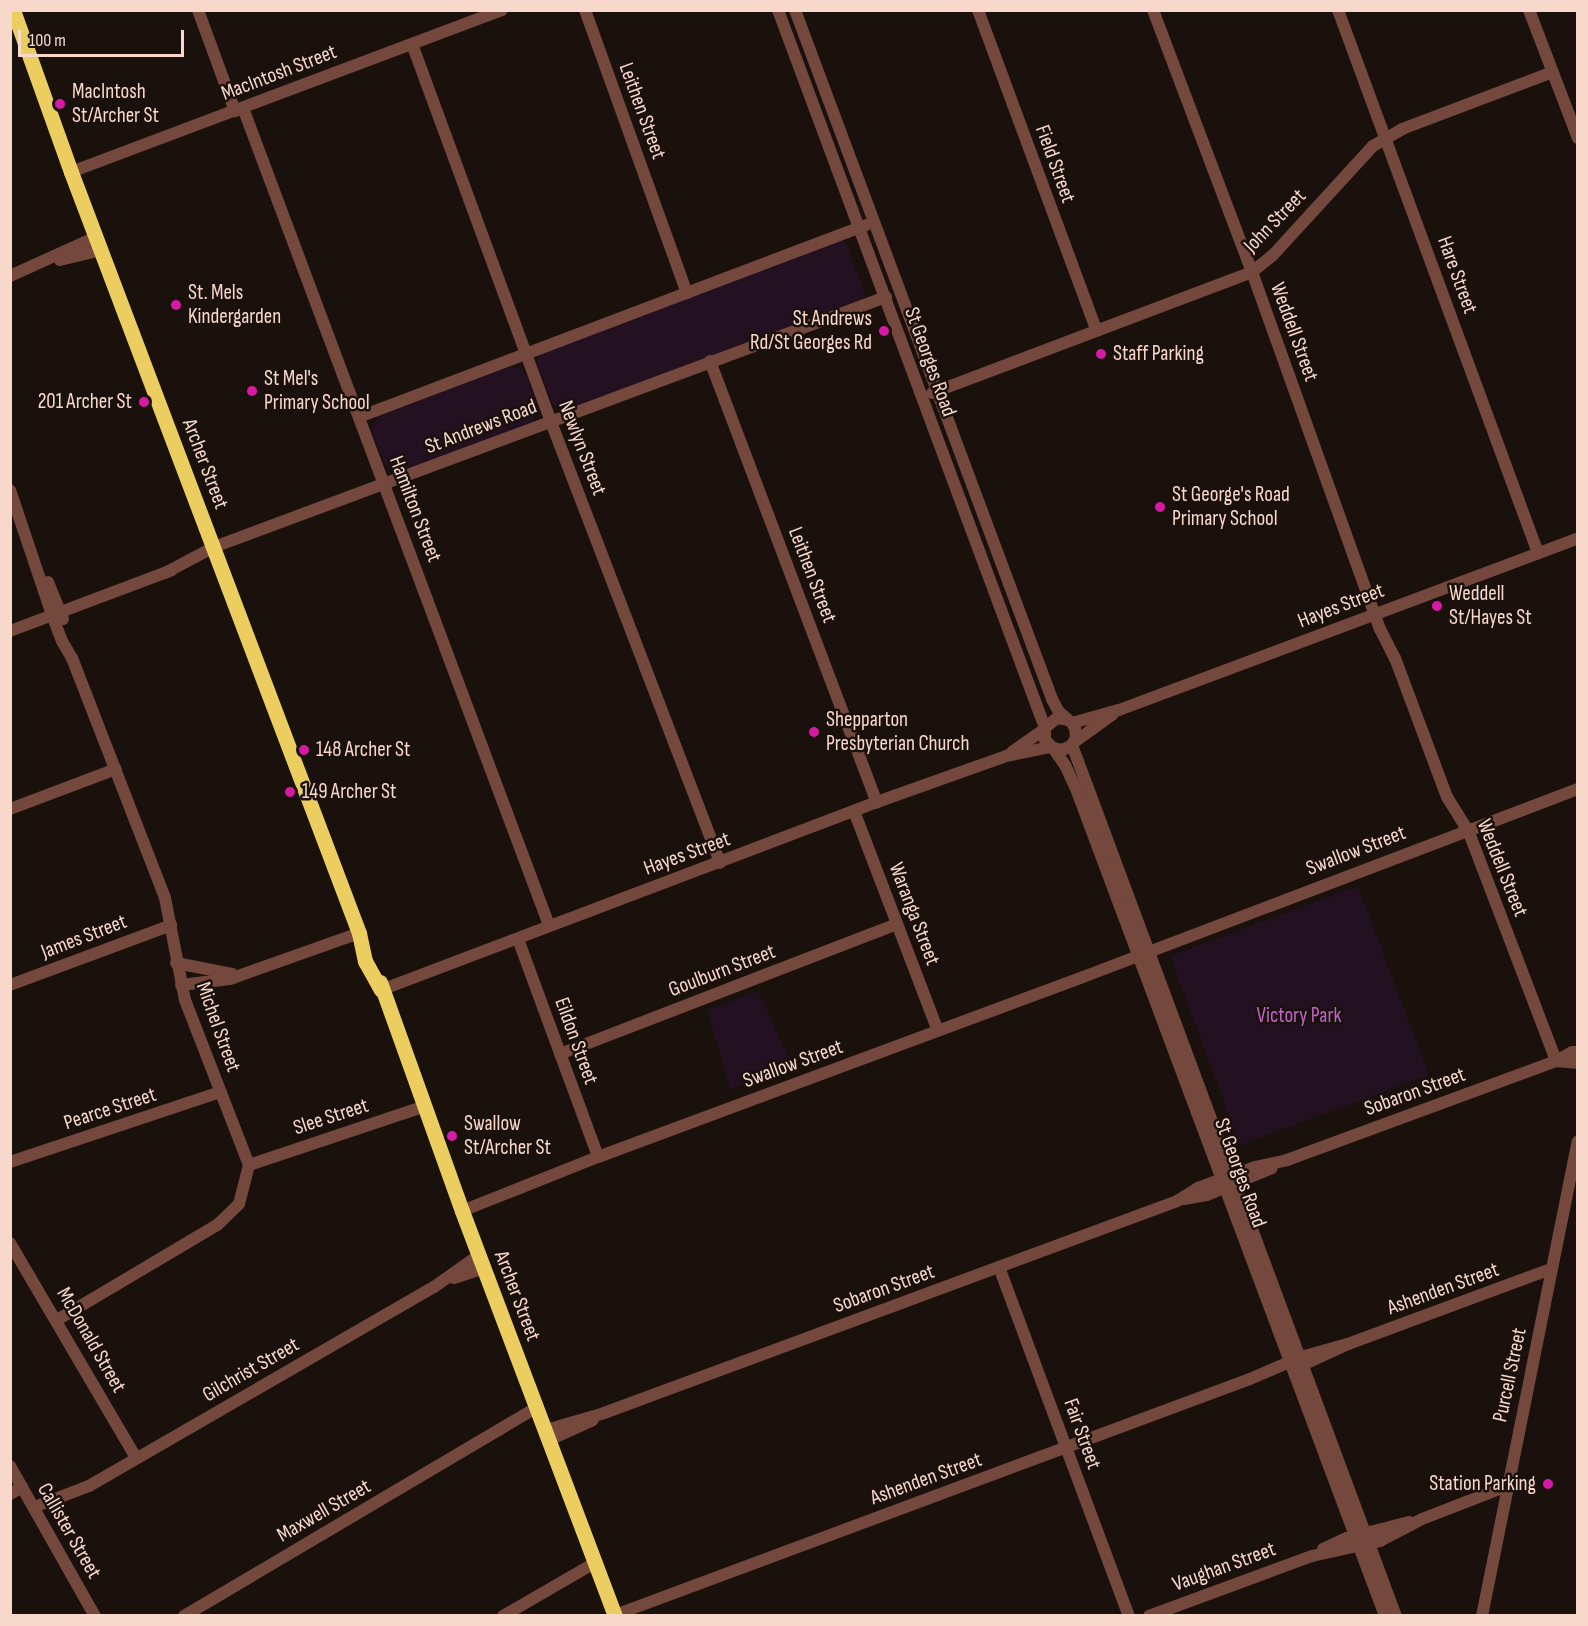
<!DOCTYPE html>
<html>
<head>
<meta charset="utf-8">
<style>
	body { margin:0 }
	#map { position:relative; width:1588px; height:1626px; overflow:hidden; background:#1a110d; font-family:"Sofia Sans Condensed",sans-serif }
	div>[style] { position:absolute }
	.green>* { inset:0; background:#231121 }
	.minor>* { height:12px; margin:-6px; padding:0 6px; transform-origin:6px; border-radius:6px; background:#74483d }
	.major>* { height:15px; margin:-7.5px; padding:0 7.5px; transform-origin:7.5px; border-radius:7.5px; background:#ecce60 }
	.dots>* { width:16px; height:16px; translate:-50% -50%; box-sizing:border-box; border:3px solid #1a110d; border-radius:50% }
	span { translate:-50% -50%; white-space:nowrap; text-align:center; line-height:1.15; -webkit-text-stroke:5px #1a110d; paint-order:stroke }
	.street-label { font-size:21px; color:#f9d8cc }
	.poi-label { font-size:21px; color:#f9d8cc }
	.left { translate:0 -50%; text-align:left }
	.right { translate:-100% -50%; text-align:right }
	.park-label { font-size:21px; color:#c562cf }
	.frame { position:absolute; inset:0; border:12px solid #f9d8cc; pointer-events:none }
	.scale { position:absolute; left:18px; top:30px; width:166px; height:27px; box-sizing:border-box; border:3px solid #f9d8cc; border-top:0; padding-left:8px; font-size:18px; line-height:21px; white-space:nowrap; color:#f9d8cc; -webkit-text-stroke:4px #1a110d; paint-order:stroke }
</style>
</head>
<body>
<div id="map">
	<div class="green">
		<i style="clip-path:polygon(839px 241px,845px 241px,866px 296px,863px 299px,568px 409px,557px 408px,552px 403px,537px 365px,539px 355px)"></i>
		<i style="clip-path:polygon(508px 367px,520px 368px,528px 378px,539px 409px,532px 422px,400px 472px,393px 472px,385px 464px,372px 432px,372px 426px,379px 416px)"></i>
		<i style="clip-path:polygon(1358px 886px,1429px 1075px,1240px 1145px,1170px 956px)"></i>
		<i style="clip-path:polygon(758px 991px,793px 1066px,730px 1089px,707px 1010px)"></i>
	</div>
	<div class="minor">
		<i style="left:198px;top:10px;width:108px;rotate:69.9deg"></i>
		<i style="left:585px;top:10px;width:301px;rotate:70.2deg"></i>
		<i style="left:778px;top:10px;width:766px;rotate:69.6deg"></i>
		<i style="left:795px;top:10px;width:735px;rotate:69.54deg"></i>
		<i style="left:1052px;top:699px;width:15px;rotate:62deg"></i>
		<i style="left:1059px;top:712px;width:17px;rotate:40deg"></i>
		<i style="left:1072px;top:723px;width:6px;rotate:59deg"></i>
		<i style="left:1075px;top:728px;width:10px;rotate:84deg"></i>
		<i style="left:1076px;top:738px;width:8px;rotate:120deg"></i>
		<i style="left:1072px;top:745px;width:10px;rotate:151deg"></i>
		<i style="left:1063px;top:750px;width:10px;rotate:-169deg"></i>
		<i style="left:1053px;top:748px;width:11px;rotate:-135deg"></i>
		<i style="left:1045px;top:740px;width:12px;rotate:-90deg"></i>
		<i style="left:1045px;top:728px;width:16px;rotate:-40deg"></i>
		<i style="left:1057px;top:718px;width:11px;rotate:10deg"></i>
		<i style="left:978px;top:10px;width:342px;rotate:69.7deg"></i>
		<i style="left:1153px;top:10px;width:280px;rotate:69.3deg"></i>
		<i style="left:1252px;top:272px;width:379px;rotate:70.3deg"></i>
		<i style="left:1380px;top:629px;width:33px;rotate:63deg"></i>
		<i style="left:1395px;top:658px;width:148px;rotate:69.5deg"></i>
		<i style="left:1447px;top:797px;width:39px;rotate:58deg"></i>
		<i style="left:1468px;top:830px;width:247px;rotate:69.1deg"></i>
		<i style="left:1338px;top:10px;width:579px;rotate:69.78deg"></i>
		<i style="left:1529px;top:10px;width:137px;rotate:69.1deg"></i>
		<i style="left:412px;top:44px;width:403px;rotate:69.8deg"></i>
		<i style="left:551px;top:422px;width:472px;rotate:69deg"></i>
		<i style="left:243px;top:108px;width:872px;rotate:69.47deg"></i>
		<i style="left:71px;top:172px;width:460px;rotate:-20.6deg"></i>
		<i style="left:60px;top:260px;width:42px;rotate:-13.7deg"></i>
		<i style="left:10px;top:276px;width:94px;rotate:-24.4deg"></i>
		<i style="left:710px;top:361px;width:472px;rotate:69.3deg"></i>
		<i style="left:932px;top:393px;width:342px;rotate:-20.7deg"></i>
		<i style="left:1252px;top:272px;width:27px;rotate:-39deg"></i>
		<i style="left:1273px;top:255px;width:148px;rotate:-47.5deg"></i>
		<i style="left:1373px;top:146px;width:34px;rotate:-30deg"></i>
		<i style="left:1402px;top:129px;width:161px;rotate:-20.7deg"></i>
		<i style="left:359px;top:417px;width:542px;rotate:-20.74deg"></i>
		<i style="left:10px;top:490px;width:132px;rotate:71.4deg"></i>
		<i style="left:52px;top:615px;width:28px;rotate:69deg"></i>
		<i style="left:62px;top:641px;width:20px;rotate:60deg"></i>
		<i style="left:72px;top:658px;width:257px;rotate:68.8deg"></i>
		<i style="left:165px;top:898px;width:104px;rotate:78.9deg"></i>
		<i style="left:185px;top:1000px;width:177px;rotate:68.8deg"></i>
		<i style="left:249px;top:1165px;width:40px;rotate:104.4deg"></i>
		<i style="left:239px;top:1204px;width:30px;rotate:136deg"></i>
		<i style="left:217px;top:1225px;width:186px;rotate:149.3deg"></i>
		<i style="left:165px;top:573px;width:55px;rotate:-28deg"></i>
		<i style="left:214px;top:547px;width:717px;rotate:-20.41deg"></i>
		<i style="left:48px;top:582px;width:40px;rotate:68deg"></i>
		<i style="left:10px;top:631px;width:173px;rotate:-20.6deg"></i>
		<i style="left:1072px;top:723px;width:49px;rotate:-15.5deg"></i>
		<i style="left:1119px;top:710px;width:490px;rotate:-20.5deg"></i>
		<i style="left:1073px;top:743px;width:49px;rotate:-35.9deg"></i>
		<i style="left:1072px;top:745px;width:929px;rotate:69.6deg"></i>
		<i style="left:1053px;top:748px;width:21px;rotate:55deg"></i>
		<i style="left:1065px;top:765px;width:23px;rotate:65deg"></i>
		<i style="left:1075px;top:786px;width:886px;rotate:69.52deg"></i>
		<i style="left:1012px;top:752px;width:39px;rotate:-35deg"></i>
		<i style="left:10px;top:809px;width:113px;rotate:-20.7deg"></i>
		<i style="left:854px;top:811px;width:235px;rotate:69.1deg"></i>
		<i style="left:518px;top:939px;width:232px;rotate:69.8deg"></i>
		<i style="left:176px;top:963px;width:57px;rotate:11.1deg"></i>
		<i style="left:10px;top:985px;width:172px;rotate:-20.4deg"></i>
		<i style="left:181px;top:985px;width:49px;rotate:-7deg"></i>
		<i style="left:230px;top:979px;width:137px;rotate:-19.6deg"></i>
		<i style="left:381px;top:990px;width:530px;rotate:-20.76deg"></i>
		<i style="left:877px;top:802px;width:137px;rotate:-19.6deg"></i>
		<i style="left:1006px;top:756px;width:46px;rotate:-11.3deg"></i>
		<i style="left:560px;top:1054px;width:361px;rotate:-21.1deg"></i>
		<i style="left:1556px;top:1061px;width:22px;rotate:5deg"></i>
		<i style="left:10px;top:1162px;width:222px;rotate:-18.4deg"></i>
		<i style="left:249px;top:1165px;width:186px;rotate:-18.5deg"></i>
		<i style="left:1184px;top:1199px;width:23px;rotate:-10deg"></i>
		<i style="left:1207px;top:1195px;width:70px;rotate:-22.6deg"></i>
		<i style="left:462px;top:1211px;width:146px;rotate:-21.7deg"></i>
		<i style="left:598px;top:1157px;width:517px;rotate:-20.36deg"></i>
		<i style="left:1083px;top:977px;width:529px;rotate:-20.8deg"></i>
		<i style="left:10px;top:1243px;width:249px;rotate:59.6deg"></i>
		<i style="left:999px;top:1267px;width:372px;rotate:69.6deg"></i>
		<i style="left:454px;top:1278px;width:32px;rotate:-18deg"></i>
		<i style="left:1298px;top:1367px;width:55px;rotate:-24.7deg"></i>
		<i style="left:1348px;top:1344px;width:216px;rotate:-20.3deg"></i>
		<i style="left:546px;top:1430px;width:60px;rotate:-16.3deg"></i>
		<i style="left:604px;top:1413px;width:611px;rotate:-20.3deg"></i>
		<i style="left:1177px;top:1201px;width:25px;rotate:-32deg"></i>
		<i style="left:1198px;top:1188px;width:61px;rotate:-20.2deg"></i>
		<i style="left:1255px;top:1167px;width:33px;rotate:-12deg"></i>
		<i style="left:1287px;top:1160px;width:287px;rotate:-20.2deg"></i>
		<i style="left:1556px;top:1061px;width:18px;rotate:-29deg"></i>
		<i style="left:1572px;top:1052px;width:6px"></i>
		<i style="left:549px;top:1440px;width:48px;rotate:-24.4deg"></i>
		<i style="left:10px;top:1466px;width:172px;rotate:60.5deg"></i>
		<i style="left:10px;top:1494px;width:14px;rotate:-30deg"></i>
		<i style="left:34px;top:1507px;width:59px;rotate:-20.9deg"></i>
		<i style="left:89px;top:1486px;width:398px;rotate:-30deg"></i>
		<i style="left:434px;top:1287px;width:55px;rotate:-35.4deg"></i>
		<i style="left:1323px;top:1549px;width:26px;rotate:-25deg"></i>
		<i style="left:1347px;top:1538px;width:64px;rotate:-14.5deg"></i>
		<i style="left:615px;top:1615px;width:677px;rotate:-20.39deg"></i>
		<i style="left:1250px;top:1379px;width:56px;rotate:-23.3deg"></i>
		<i style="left:1301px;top:1357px;width:49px;rotate:-15.5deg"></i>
		<i style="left:184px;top:1616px;width:410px;rotate:-30.6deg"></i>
		<i style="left:503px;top:1616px;width:108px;rotate:-30.1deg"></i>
		<i style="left:1149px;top:1616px;width:174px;rotate:-20.2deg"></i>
		<i style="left:1312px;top:1556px;width:70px;rotate:-12.4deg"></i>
		<i style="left:1380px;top:1541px;width:47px;rotate:-27.6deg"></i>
		<i style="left:1422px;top:1519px;width:91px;rotate:-21.2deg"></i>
		<i style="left:1482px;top:1616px;width:484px;rotate:-78.6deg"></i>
	</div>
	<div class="major">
		<i style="left:13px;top:10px;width:172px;rotate:70.3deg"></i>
		<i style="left:71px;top:172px;width:814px;rotate:69.27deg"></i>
		<i style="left:359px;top:933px;width:29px;rotate:78deg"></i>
		<i style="left:365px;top:961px;width:33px;rotate:61deg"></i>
		<i style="left:380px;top:982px;width:243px;rotate:70.3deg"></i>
		<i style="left:462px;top:1211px;width:433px;rotate:69.3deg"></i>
	</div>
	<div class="dots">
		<i style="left:60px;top:104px;background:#d71aa6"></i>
		<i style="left:176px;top:305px;background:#d71aa6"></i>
		<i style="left:884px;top:331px;background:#d71aa6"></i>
		<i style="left:1101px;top:354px;background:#d71aa6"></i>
		<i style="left:252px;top:391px;background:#d71aa6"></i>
		<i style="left:144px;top:402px;background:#d71aa6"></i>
		<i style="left:1160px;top:507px;background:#d71aa6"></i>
		<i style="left:1437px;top:606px;background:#d71aa6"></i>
		<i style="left:814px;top:732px;background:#d71aa6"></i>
		<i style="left:304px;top:750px;background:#d71aa6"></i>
		<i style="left:290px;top:792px;background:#d71aa6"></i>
		<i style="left:452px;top:1136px;background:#d71aa6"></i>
		<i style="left:1548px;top:1484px;background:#d71aa6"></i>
	</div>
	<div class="street-label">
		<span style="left:279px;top:73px;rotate:-21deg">MacIntosh Street</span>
		<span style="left:642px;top:111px;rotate:70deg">Leithen Street</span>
		<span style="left:1055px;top:164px;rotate:70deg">Field Street</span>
		<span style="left:1275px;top:221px;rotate:-46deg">John Street</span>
		<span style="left:1457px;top:275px;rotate:70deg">Hare Street</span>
		<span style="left:1294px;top:332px;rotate:70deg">Weddell Street</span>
		<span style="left:930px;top:362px;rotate:70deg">St Georges Road</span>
		<span style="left:481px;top:427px;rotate:-21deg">St Andrews Road</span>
		<span style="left:582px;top:448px;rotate:69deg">Newlyn Street</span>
		<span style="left:205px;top:464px;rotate:69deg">Archer Street</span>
		<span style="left:415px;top:509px;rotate:69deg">Hamilton Street</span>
		<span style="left:812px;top:575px;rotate:69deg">Leithen Street</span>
		<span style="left:1341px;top:606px;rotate:-21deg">Hayes Street</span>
		<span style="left:1356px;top:851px;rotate:-21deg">Swallow Street</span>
		<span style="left:687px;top:854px;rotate:-20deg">Hayes Street</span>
		<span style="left:1502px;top:868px;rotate:68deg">Weddell Street</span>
		<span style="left:914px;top:914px;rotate:69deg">Waranga Street</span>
		<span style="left:84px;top:937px;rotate:-21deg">James Street</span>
		<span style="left:722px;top:971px;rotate:-21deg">Goulburn Street</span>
		<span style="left:218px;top:1027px;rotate:70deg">Michel Street</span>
		<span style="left:576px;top:1041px;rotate:70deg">Eildon Street</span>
		<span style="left:793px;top:1064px;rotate:-20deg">Swallow Street</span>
		<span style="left:1415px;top:1092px;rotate:-20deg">Sobaron Street</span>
		<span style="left:110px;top:1109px;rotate:-18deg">Pearce Street</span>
		<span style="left:331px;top:1117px;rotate:-18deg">Slee Street</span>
		<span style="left:1240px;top:1173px;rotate:70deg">St Georges Road</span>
		<span style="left:884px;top:1289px;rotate:-20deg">Sobaron Street</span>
		<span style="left:1443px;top:1289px;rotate:-20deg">Ashenden Street</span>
		<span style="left:517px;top:1296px;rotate:69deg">Archer Street</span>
		<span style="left:91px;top:1340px;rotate:60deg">McDonald Street</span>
		<span style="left:251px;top:1370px;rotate:-30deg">Gilchrist Street</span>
		<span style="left:1510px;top:1375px;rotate:-78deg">Purcell Street</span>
		<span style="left:1082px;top:1434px;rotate:70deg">Fair Street</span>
		<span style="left:926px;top:1479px;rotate:-20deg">Ashenden Street</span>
		<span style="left:324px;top:1511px;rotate:-30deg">Maxwell Street</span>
		<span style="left:69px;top:1531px;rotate:60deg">Callister Street</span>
		<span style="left:1224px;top:1567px;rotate:-20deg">Vaughan Street</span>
	</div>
	<div class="poi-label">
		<span class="left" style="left:72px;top:104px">MacIntosh<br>St/Archer St</span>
		<span class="left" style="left:188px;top:305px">St. Mels<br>Kindergarden</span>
		<span class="right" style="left:872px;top:331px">St Andrews<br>Rd/St Georges Rd</span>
		<span class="left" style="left:1113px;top:354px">Staff Parking</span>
		<span class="left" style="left:264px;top:391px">St Mel's<br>Primary School</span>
		<span class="right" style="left:132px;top:402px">201 Archer St</span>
		<span class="left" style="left:1172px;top:507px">St George's Road<br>Primary School</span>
		<span class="left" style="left:1449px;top:606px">Weddell<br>St/Hayes St</span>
		<span class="left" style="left:826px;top:732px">Shepparton<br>Presbyterian Church</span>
		<span class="left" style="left:316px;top:750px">148 Archer St</span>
		<span class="left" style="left:302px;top:792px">149 Archer St</span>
		<span class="left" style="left:464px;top:1136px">Swallow<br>St/Archer St</span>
		<span class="right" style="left:1536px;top:1484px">Station Parking</span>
	</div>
	<div class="park-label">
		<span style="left:1299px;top:1016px">Victory Park</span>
	</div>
	<div class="frame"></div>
	<div class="scale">100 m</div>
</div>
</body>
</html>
